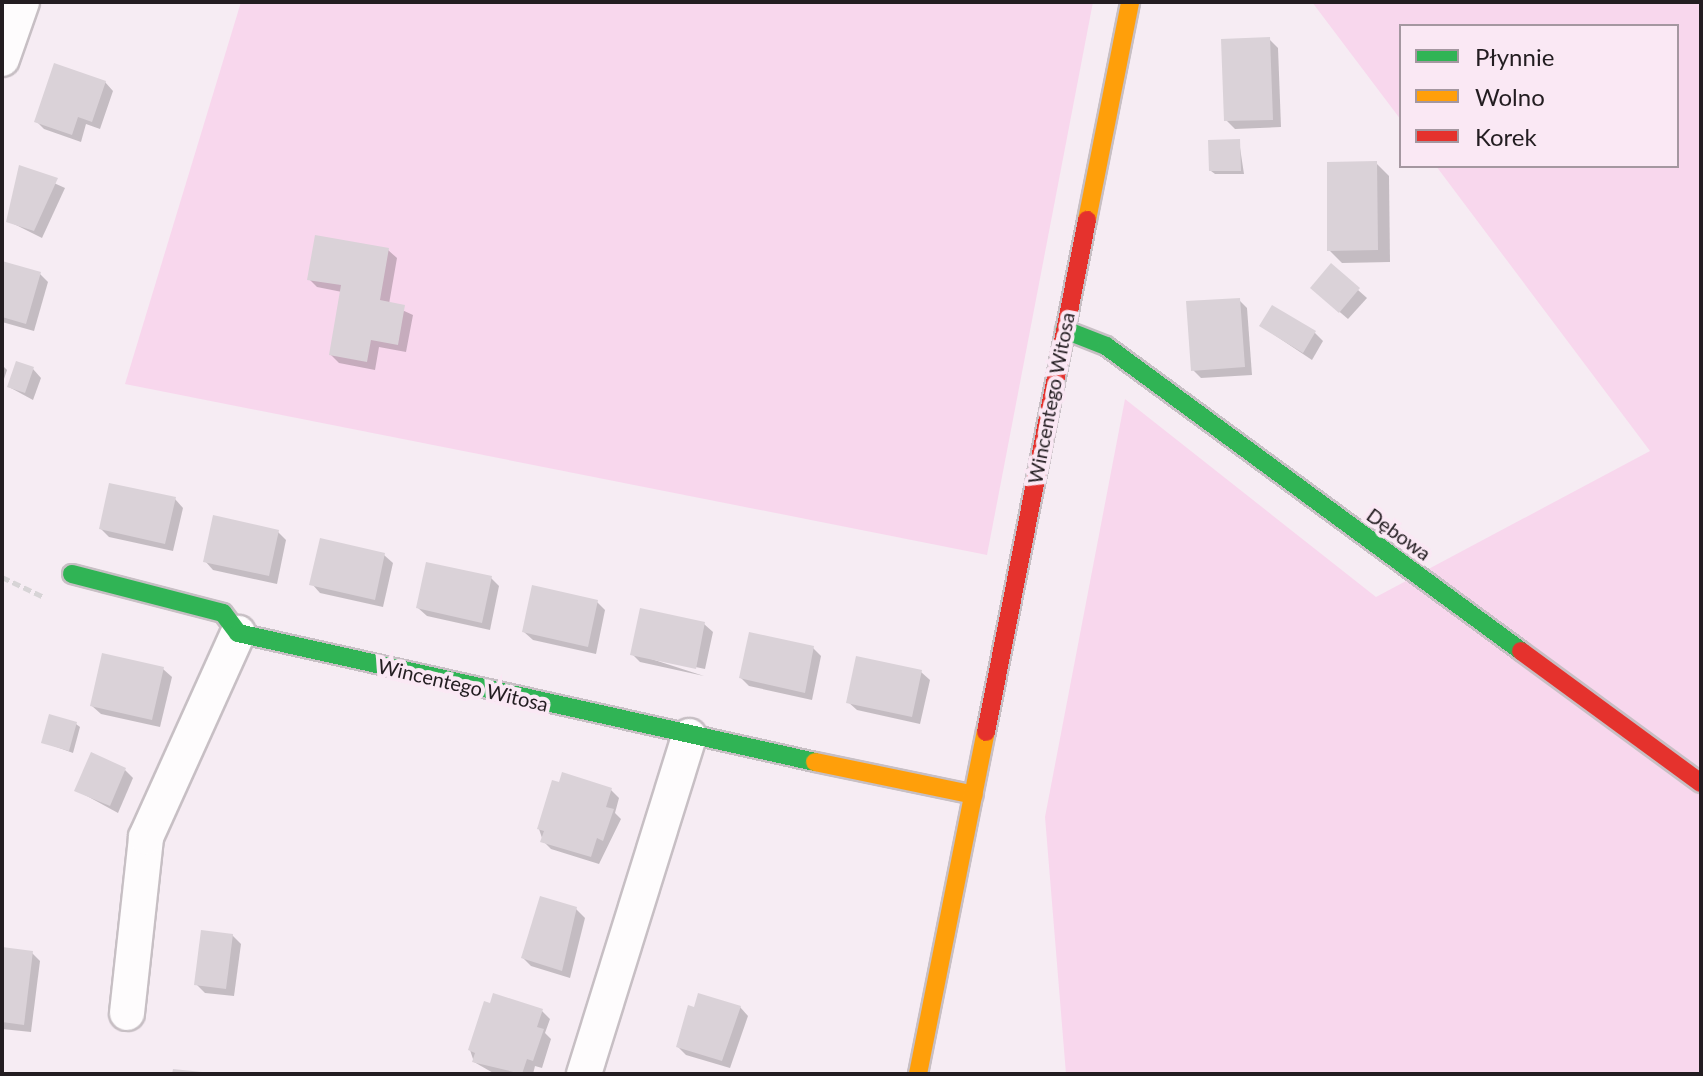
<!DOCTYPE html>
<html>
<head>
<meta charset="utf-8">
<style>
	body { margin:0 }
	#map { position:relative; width:1703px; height:1076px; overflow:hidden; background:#f6ecf3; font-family:Lato,sans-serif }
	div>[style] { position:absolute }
	.green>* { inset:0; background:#f8d7ed }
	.shadow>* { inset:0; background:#0003 }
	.building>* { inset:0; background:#dad2d8 }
	.path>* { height:5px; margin-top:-2.5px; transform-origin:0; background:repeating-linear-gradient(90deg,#d7d4d6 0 8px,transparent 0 12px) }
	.roads { filter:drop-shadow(2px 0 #c7bfc4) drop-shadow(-2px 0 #c7bfc4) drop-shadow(0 2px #c7bfc4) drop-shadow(0 -2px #c7bfc4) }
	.street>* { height:34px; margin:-17px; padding:0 17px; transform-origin:17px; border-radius:17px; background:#fefcfd }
	.fast>* { height:18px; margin:-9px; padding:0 9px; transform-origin:9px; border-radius:9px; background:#30b455 }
	.slow>* { height:18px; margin:-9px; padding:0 9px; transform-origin:9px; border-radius:9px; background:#ff9f0a }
	.jam>* { height:18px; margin:-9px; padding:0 9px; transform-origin:9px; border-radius:9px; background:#e5322d }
	span { translate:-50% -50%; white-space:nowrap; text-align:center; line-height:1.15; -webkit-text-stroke:8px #fae8f4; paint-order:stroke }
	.street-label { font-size:20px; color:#231d21 }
	.frame { position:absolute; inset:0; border:4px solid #231d21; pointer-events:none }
	.legend { position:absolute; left:1399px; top:24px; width:280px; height:144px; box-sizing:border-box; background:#fae8f4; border:2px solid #a497a0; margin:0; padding:10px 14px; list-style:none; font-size:24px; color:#231d21 }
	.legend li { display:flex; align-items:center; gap:16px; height:40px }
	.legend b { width:40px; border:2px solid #a497a0 }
</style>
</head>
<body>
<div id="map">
	<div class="green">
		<i style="clip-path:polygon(241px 2px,1093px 2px,987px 555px,125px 384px)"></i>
		<i style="clip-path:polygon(1312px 2px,1701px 2px,1701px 1074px,1066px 1074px,1045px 817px,1125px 399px,1376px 597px,1650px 451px,1436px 166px,1677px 166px,1677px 26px,1401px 26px,1401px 120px)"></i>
	</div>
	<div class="shadow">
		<i style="clip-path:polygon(1269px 39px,1278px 48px,1281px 127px,1235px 129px,1226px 120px)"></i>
		<i style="clip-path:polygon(105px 82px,113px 91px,100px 129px,86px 124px,81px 142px,44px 129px,36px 121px)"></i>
		<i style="clip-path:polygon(1239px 141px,1244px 174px,1215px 174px,1211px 171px)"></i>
		<i style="clip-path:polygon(1376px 163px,1389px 176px,1390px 262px,1342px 263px,1329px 250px)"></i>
		<i style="clip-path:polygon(21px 168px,65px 188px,42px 238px,8px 221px)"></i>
		<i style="clip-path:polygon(388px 250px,397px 258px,389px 304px,413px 315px,406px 352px,379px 347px,375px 370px,339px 363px,331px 355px,342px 292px,317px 287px,309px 279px)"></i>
		<i style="clip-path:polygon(2px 263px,40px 274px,48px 282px,34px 331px,2px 322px)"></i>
		<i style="clip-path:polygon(1358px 290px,1367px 298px,1348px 319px,1321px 296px)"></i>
		<i style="clip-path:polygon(1239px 300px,1247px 308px,1252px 375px,1201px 378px,1193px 370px)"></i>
		<i style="clip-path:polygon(1261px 326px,1315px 333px,1323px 341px,1312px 360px)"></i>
		<i style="clip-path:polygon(2px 365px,7px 370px,2px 385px)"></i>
		<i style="clip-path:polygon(33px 369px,41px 378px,33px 400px,9px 387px)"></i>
		<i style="clip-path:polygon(175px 499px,183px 508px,173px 551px,109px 537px,101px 529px)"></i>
		<i style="clip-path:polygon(278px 532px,286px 540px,277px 584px,213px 570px,205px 561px)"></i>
		<i style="clip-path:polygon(384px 555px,393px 563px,383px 607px,320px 593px,312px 584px)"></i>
		<i style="clip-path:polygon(491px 578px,499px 586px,490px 630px,427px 616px,418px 608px)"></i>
		<i style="clip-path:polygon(597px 602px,605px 610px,596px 654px,533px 640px,524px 632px)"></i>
		<i style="clip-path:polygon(704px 624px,713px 632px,705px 669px,639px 655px,704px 676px,640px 662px,632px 654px)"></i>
		<i style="clip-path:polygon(813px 648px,821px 656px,812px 700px,749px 686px,741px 678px)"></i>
		<i style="clip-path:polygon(163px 669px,172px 677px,160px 727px,101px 714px,92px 706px)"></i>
		<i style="clip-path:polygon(921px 672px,930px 680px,920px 724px,857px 710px,848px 702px)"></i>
		<i style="clip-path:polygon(76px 724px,80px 727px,73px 753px,43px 742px)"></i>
		<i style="clip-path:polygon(125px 770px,133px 778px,118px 813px,76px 790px)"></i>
		<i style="clip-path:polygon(611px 790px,619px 798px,615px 813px,621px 819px,599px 864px,551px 849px,543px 841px,539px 829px)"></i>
		<i style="clip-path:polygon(576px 909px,585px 918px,570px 978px,531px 966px,523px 958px)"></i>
		<i style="clip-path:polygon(232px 935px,241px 944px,234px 996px,205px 993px,196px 984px)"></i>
		<i style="clip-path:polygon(2px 949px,32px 953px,40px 961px,31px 1032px,2px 1029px)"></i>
		<i style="clip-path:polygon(740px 1007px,748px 1016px,730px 1068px,686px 1055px,678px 1047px)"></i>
		<i style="clip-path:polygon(542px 1011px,550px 1019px,545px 1033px,551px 1039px,542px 1068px,535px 1066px,533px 1074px,495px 1074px,474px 1062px,470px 1050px)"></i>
	</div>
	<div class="building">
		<i style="clip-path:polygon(1270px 37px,1273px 120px,1224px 121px,1221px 39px)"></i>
		<i style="clip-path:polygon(54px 63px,106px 81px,92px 122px,78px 117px,72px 135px,34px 122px)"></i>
		<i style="clip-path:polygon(1240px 139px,1241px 171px,1209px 171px,1208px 140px)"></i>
		<i style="clip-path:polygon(1377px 161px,1378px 250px,1327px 251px,1327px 162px)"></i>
		<i style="clip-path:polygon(19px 165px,58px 178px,34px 231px,6px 222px)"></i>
		<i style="clip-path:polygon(315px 235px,389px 248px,380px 300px,405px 305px,398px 345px,371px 340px,367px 362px,329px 355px,341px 285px,307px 280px)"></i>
		<i style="clip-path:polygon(2px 261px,41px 272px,26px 324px,2px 317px)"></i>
		<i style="clip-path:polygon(1331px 263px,1360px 288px,1339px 313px,1310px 288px)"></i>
		<i style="clip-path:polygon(1240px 298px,1245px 367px,1191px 371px,1186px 301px)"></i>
		<i style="clip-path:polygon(1272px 305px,1316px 331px,1303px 353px,1259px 326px)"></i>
		<i style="clip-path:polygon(16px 361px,34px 367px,25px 393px,7px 387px)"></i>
		<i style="clip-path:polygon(109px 483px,176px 497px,165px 544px,99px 529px)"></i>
		<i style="clip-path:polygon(213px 515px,279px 530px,269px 576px,203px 562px)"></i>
		<i style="clip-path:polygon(320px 538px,385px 553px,375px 600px,309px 585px)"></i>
		<i style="clip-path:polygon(426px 562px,492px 576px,482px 623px,416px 608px)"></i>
		<i style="clip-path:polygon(532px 585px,598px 600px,588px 647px,522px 632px)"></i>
		<i style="clip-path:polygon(640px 608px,705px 622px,696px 669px,630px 655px)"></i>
		<i style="clip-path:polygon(749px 632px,814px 646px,805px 693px,739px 678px)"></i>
		<i style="clip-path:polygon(102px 653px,164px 667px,152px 720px,90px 706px)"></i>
		<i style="clip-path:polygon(856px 656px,922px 670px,912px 717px,846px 703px)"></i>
		<i style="clip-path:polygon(49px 714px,77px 722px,69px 751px,41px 743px)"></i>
		<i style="clip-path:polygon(91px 752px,126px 768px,110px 806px,74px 791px)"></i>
		<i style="clip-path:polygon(562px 772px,612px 788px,606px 807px,614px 809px,603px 841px,597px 838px,591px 857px,540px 842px,544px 831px,537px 829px,552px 780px,559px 782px)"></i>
		<i style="clip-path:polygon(540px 896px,577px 907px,562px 971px,521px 958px)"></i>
		<i style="clip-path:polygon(201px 930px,233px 934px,226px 989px,194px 985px)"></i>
		<i style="clip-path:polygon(2px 947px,33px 951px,24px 1025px,2px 1022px)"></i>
		<i style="clip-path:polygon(493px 993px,543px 1009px,537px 1027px,544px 1029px,533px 1061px,527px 1059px,522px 1074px,472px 1062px,475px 1053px,468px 1050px,484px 1001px,490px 1003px)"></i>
		<i style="clip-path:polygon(698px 993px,741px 1006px,722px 1061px,676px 1047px,688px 1005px,694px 1007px)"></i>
		<i style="clip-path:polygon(173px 1069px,202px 1072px,202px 1074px,172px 1074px)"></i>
	</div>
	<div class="path">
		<i style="left:2px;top:577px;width:47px;rotate:25.5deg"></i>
	</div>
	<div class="roads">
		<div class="street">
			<i style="left:2px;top:59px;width:60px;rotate:-70.7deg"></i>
			<i style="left:127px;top:1013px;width:177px;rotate:-83.8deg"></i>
			<i style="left:146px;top:837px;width:224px;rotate:-65.7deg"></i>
			<i style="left:584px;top:1074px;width:354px;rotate:-72.7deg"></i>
		</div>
		<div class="fast">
			<i style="left:1065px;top:330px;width:44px;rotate:21.3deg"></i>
			<i style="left:1106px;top:346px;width:515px;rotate:36.31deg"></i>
			<i style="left:72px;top:574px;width:156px;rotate:14.5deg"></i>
			<i style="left:223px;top:613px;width:25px;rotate:53deg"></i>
			<i style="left:238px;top:633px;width:591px;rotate:12.6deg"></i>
		</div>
		<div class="slow">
			<i style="left:1087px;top:220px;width:222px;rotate:-78.8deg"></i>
			<i style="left:815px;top:762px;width:162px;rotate:11.7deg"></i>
			<i style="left:918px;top:1074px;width:349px;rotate:-78.8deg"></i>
		</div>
		<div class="jam">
			<i style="left:1521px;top:651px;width:223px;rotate:36.3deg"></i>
			<i style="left:986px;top:732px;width:522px;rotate:-78.84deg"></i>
		</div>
	</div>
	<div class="street-label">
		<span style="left:1051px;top:398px;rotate:-79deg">Wincentego Witosa</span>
		<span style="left:1399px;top:534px;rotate:36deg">Dębowa</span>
		<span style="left:463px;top:685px;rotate:13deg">Wincentego Witosa</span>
	</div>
	<div class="frame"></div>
	<ul class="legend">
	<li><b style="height:10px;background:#30b455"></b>Płynnie</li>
	<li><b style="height:10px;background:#ff9f0a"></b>Wolno</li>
	<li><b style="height:10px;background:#e5322d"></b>Korek</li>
	</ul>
</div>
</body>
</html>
